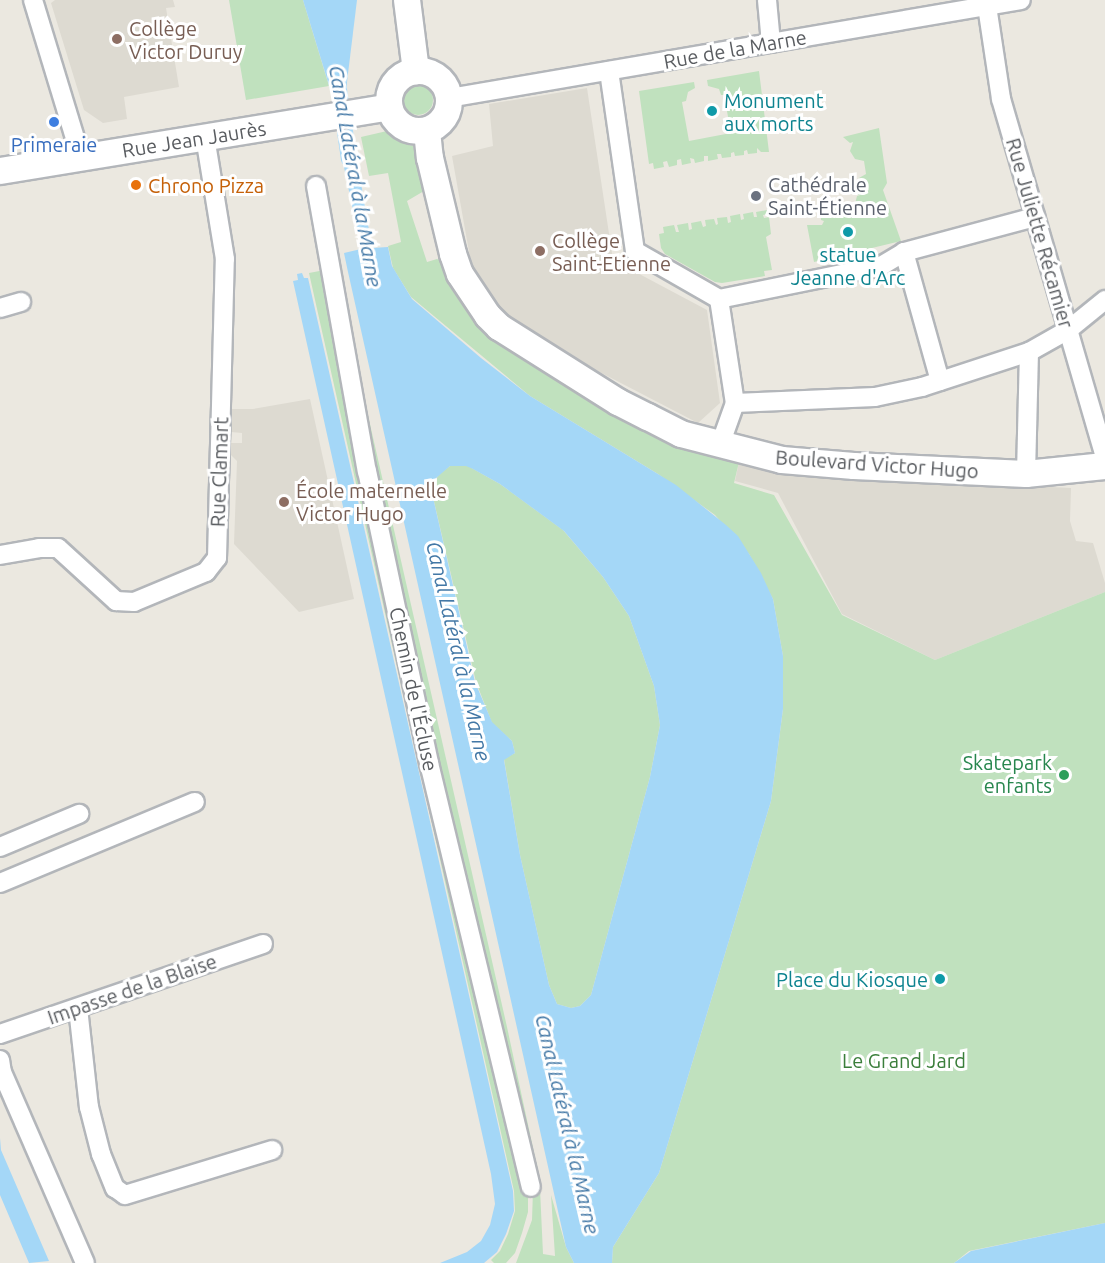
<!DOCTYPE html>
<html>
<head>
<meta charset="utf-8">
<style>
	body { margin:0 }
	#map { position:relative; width:1105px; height:1263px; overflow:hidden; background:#ebe8e0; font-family:Ubuntu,sans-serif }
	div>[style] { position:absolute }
	.education>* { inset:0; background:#dddad1 }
	.green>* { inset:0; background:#c0e1be }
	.round { border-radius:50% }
	.water>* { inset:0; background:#a4d7f7 }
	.canal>* { height:16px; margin:-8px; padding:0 8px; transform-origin:8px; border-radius:8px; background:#a4d7f7 }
	.roads { filter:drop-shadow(2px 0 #b3b6ba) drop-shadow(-2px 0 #b3b6ba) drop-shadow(0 2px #b3b6ba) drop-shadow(0 -2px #b3b6ba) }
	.minor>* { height:18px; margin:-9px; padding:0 9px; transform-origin:9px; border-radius:9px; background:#fff }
	.secondary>* { height:26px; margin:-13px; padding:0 13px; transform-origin:13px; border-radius:13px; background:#fff }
	.secondary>.ring { margin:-13px; padding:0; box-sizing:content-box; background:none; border:26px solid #fff; border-radius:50% }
	.dots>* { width:16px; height:16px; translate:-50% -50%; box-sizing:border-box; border:3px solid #fff; border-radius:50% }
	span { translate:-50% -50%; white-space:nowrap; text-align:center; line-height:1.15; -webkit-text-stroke:6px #fff; paint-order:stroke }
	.education-label { font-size:20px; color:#785e54 }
	.left { translate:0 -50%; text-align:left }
	.street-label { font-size:20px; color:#595c60 }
	.culture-label { font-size:20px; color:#0d838f }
	.right { translate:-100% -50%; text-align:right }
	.shop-label { font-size:20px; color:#366cbe }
	.worship-label { font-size:20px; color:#5b616d }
	.food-label { font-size:20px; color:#c56008 }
	.leisure-label { font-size:20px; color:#27864d }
	.park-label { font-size:20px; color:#3a7e3a }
	.water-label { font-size:21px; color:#4378a6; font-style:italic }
</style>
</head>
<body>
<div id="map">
	<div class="education">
		<i style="clip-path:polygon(55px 0,173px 0,175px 7px,166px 8px,179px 87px,124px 97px,127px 119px,103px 123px,84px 110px,51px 3px)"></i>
		<i style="clip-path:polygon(587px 88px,613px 260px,707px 310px,720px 403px,698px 423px,590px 367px,501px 311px,471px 263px,452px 156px,493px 146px,489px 104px)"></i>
		<i style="clip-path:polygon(310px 399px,354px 599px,299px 612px,234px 544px,237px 461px,230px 454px,230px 443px,242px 443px,242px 433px,231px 432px,231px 409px,253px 409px)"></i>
		<i style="clip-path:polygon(739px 462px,783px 473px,1071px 488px,1070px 521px,1076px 541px,1093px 543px,1105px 583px,1105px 592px,935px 660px,842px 614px,778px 493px,735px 481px)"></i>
	</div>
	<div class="green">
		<i style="clip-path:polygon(229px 0,303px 0,329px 86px,246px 100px)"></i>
		<i style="clip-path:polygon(759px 71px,769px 152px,761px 152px,757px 148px,757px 153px,748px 154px,747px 150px,744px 151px,744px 155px,735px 156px,734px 152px,731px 153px,731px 157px,722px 158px,721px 154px,717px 154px,718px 159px,708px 161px,708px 156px,704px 156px,704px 161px,695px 163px,694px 159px,690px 158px,691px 163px,682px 165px,681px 159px,677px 160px,677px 165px,669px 167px,667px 161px,663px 162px,664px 167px,654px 169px,653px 163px,649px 164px,639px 91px,694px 82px,695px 88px,688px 92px,686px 101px,682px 102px,689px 141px,731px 133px,724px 95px,721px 95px,719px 89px,708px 86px,707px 80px)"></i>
		<i class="round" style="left:403px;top:85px;width:30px;height:30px"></i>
		<i style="clip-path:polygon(879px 128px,887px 183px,883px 190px,901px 241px,814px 262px,807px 225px,822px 225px,824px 221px,821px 220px,820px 209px,855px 204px,857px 196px,860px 195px,857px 194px,859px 178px,866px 174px,864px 161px,855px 159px,850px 151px,853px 142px,850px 143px,843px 137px)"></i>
		<i style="clip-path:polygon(387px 131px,400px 142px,413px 146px,424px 191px,407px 201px,427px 262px,437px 259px,458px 269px,498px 326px,739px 462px,734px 483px,774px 495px,842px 615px,935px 660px,1105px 592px,1105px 1223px,969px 1251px,954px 1263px,612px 1263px,613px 1247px,659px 1173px,771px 801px,783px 709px,783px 656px,773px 599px,749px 554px,715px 515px,658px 474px,530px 396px,411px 297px,393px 268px,388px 246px,401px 242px,388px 173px,369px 176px,361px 137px)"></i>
		<i style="clip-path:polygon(767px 210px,768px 214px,763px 215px,764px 218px,769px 217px,771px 234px,766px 237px,772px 270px,764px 271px,765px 276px,722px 283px,715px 282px,665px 254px,661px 248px,659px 234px,664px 233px,663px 227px,674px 225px,676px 232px,679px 232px,677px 225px,688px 223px,689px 230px,692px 229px,691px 223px,701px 221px,703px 227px,706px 226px,705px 220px,714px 219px,716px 225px,718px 224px,717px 218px,727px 217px,728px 223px,731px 222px,730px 216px,740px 214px,741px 220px,744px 219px,743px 214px,753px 212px,754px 217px,757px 217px,756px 212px)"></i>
		<i style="clip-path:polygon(330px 269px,528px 1191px,528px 1212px,522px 1233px,515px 1253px,506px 1263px,494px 1263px,491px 1260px,500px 1251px,508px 1234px,515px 1211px,514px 1191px,309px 273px)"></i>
		<i style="clip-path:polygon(342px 301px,507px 1027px,541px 1185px,534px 1185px,449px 839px)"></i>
		<i style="clip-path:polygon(450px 466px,468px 466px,500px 484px,563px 530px,603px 577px,629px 616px,654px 686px,660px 725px,650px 777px,591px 995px,580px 1006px,571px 1008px,557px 1004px,549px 985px,520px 855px,504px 759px,515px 753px,512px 741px,492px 723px,476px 682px,432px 493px,438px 475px)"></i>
		<i style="clip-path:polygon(540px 1189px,543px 1254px,555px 1256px,551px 1195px,566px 1247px,574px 1263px,516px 1263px,532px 1220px,533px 1190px)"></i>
	</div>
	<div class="water">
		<i style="clip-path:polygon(303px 0,357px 0,346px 90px,331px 92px)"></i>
		<i style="clip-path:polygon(evenodd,353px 136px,372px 248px,388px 247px,392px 266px,412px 299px,481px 358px,530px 396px,676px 485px,726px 525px,738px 536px,761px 573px,773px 599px,783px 656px,783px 709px,771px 801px,659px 1173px,613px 1247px,612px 1263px,574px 1263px,566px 1247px,348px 272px,344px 253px,361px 249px,338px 138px,353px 136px,450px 466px,466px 466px,473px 469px,500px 484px,564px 531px,603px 577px,629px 616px,654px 686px,660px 725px,650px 777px,591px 995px,580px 1006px,571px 1008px,557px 1004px,549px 985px,520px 855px,504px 760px,515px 753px,512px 741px,492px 722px,475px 682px,432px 493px,435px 479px,450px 466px)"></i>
		<i style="clip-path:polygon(302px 273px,304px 278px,308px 278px,513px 1191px,514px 1211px,506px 1234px,497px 1252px,484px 1263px,440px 1263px,467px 1252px,481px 1241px,490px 1225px,495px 1204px,491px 1174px,293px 281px,298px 280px,297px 274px)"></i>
		<i style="clip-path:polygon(0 1138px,1px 1150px,49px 1261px,29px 1263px,0 1195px)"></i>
		<i style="clip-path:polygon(1105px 1223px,1105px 1263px,954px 1263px,971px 1251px)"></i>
	</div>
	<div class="canal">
		<i style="left:336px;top:69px;width:91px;rotate:81.8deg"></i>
	</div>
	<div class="roads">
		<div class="minor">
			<i style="left:33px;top:0;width:165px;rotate:73.1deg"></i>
			<i style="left:767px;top:0;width:43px;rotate:84.7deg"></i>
			<i style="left:987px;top:6px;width:94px;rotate:81.4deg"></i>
			<i style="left:1001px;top:99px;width:372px;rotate:73.8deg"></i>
			<i style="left:609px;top:71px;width:182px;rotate:81.8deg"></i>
			<i style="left:635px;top:251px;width:97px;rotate:29.7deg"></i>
			<i style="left:449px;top:98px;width:580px;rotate:-9.72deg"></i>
			<i style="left:316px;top:186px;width:290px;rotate:79.9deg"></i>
			<i style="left:367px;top:471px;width:299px;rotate:78deg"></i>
			<i style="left:429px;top:763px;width:436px;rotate:76.5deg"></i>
			<i style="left:904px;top:252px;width:134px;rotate:74.4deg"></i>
			<i style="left:719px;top:299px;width:165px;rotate:-11.5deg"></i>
			<i style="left:881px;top:266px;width:27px;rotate:-31deg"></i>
			<i style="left:904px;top:252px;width:136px;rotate:-15deg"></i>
			<i style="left:719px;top:299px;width:105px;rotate:81.3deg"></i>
			<i style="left:735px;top:403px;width:45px;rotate:109.7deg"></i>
			<i style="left:0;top:308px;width:22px;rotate:-16deg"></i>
			<i style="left:735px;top:403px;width:140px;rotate:-2.5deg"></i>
			<i style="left:875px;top:397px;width:48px;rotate:-12deg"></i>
			<i style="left:922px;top:387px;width:113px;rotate:-18.1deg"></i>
			<i style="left:1029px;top:352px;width:45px;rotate:-29.4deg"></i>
			<i style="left:1068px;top:330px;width:48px;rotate:-39deg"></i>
			<i style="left:1026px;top:474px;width:122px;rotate:-88.6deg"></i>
			<i style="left:0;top:555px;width:40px;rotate:-10deg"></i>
			<i style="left:39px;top:548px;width:19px"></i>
			<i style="left:58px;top:548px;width:79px;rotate:42.4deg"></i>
			<i style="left:116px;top:601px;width:18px;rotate:3deg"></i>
			<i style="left:134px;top:602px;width:78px;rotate:-22.6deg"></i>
			<i style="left:206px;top:572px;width:18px;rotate:-52deg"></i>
			<i style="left:217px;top:558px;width:299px;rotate:-88.5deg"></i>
			<i style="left:225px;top:259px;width:124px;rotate:-99.3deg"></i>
			<i style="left:0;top:847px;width:86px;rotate:-22.7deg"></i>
			<i style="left:0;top:883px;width:211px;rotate:-22.6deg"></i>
			<i style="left:78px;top:1008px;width:100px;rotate:83.7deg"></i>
			<i style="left:89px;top:1107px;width:49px;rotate:75.7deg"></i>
			<i style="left:101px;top:1154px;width:37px;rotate:68deg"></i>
			<i style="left:115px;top:1188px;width:12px;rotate:35deg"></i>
			<i style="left:125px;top:1195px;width:154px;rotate:-17deg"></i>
			<i style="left:0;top:1034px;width:278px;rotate:-18.9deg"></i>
			<i style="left:0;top:1060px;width:12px;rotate:81deg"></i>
			<i style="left:2px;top:1072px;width:208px;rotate:66.5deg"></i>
		</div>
		<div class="secondary">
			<i style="left:407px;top:0;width:72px;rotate:82.8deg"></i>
			<i class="ring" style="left:389px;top:71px;width:34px;height:34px"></i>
			<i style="left:427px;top:131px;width:27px;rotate:84deg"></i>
			<i style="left:430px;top:158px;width:99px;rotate:76.5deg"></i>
			<i style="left:453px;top:254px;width:21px;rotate:71deg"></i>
			<i style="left:460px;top:274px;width:50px;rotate:56.3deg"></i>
			<i style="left:488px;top:316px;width:16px;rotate:45deg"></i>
			<i style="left:499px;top:327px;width:141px;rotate:32.2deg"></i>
			<i style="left:618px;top:402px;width:34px;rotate:27deg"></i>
			<i style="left:648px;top:417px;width:37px;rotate:27deg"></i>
			<i style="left:681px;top:434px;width:104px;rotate:14.4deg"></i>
			<i style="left:782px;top:460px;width:72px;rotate:4.8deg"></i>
			<i style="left:854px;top:466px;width:172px;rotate:2.7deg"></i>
			<i style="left:1026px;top:474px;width:79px;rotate:-5.8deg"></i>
			<i style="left:0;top:171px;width:394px;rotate:-9.3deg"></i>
		</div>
	</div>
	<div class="dots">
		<i style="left:117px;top:39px;background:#8d6e63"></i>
		<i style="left:712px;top:111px;background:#0f9aa8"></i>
		<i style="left:54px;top:122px;background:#3f7fe0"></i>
		<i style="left:136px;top:185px;background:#e8710a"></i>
		<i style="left:756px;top:196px;background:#6b7280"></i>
		<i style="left:848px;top:232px;background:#0f9aa8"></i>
		<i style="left:540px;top:251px;background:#8d6e63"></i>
		<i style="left:284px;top:502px;background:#8d6e63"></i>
		<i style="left:1064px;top:775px;background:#2e9e5b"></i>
		<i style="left:940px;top:979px;background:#0f9aa8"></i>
	</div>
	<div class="education-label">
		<span class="left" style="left:129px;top:40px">Collège<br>Victor Duruy</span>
		<span class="left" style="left:552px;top:252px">Collège<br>Saint-Etienne</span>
		<span class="left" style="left:296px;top:502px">École maternelle<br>Victor Hugo</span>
	</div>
	<div class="street-label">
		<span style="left:735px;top:49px;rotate:-10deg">Rue de la Marne</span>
		<span style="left:194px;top:139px;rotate:-9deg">Rue Jean Jaurès</span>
		<span style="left:1040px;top:233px;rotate:74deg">Rue Juliette Récamier</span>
		<span style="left:877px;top:464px;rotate:4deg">Boulevard Victor Hugo</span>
		<span style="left:219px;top:472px;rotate:-88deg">Rue Clamart</span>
		<span style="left:414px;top:689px;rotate:78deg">Chemin de l'Écluse</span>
		<span style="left:132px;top:989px;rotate:-19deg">Impasse de la Blaise</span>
	</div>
	<div class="culture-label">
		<span class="left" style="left:724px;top:112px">Monument<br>aux morts</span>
		<span style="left:848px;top:266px">statue<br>Jeanne d'Arc</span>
		<span class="right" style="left:928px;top:979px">Place du Kiosque</span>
	</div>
	<div class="shop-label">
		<span style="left:54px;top:144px">Primeraie</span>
	</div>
	<div class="worship-label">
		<span class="left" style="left:768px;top:196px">Cathédrale<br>Saint-Étienne</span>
	</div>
	<div class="food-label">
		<span class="left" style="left:148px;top:185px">Chrono Pizza</span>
	</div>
	<div class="leisure-label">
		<span class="right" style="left:1052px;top:774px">Skatepark<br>enfants</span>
	</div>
	<div class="park-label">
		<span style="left:904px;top:1060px">Le Grand Jard</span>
	</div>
	<div class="water-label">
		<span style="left:356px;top:176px;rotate:80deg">Canal Latéral à la Marne</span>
		<span style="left:459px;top:651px;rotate:77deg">Canal Latéral à la Marne</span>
		<span style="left:568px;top:1124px;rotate:77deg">Canal Latéral à la Marne</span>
	</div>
</div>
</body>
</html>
